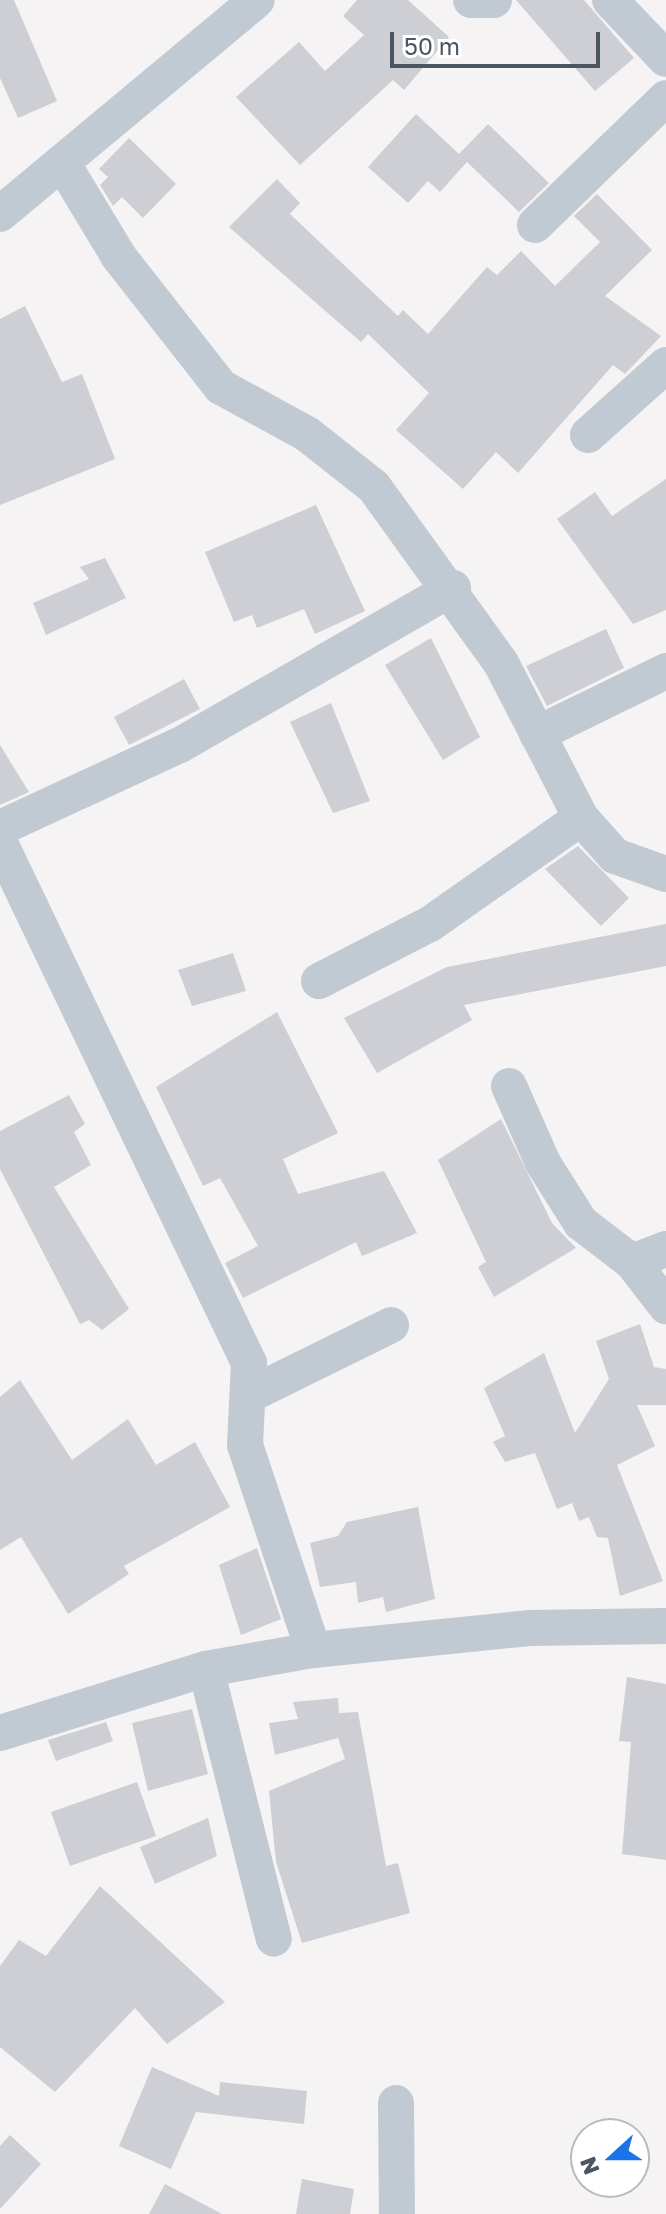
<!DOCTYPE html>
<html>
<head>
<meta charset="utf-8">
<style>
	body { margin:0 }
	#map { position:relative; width:666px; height:2214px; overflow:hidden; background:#f5f3f3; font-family:"Golos Text",sans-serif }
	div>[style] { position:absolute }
	.building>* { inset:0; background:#cdcfd5 }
	.minor>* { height:36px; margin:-18px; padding:0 18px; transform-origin:18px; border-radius:18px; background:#c1cad2 }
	span { translate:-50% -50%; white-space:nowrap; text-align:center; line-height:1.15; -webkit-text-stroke:8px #fff; paint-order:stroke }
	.north { position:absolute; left:570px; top:2118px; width:80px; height:80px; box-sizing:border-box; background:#fff; border:2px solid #b7bbc0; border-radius:50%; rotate:249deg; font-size:22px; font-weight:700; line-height:32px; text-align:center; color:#4a5661 }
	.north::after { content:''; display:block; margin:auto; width:28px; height:36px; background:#1a73e8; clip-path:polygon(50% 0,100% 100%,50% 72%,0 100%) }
	.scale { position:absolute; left:390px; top:32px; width:210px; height:36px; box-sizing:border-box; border:4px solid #4a5661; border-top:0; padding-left:10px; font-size:24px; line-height:28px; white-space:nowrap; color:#4a5661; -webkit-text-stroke:6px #fff; paint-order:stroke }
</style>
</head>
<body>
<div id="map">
	<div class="building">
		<i style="clip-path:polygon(0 0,14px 0,57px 101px,18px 118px,0 78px)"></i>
		<i style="clip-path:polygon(357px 0,408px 0,449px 37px,404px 90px,393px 80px,300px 165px,236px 97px,299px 42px,325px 71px,364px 35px,343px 16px)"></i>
		<i style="clip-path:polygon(516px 0,584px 0,634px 58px,595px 91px)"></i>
		<i style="clip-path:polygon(416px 114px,459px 154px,488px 124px,549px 183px,519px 212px,467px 162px,440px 192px,428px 181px,408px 203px,368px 167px)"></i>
		<i style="clip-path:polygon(129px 138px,176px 184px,143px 218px,122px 197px,113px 206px,100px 185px,108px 177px,99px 169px)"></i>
		<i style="clip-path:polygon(277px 179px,300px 203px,290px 214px,398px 316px,403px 310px,428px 334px,487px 267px,497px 275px,521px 251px,555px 286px,600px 242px,574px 216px,597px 194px,652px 250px,605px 296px,661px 336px,625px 374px,613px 365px,518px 473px,496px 452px,463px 489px,396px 430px,429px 393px,368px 334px,361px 342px,229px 227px)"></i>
		<i style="clip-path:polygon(25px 306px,62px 382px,82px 374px,115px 459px,0 505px,0 319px)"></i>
		<i style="clip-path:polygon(666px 479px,666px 610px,633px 624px,557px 519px,595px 492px,612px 516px)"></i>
		<i style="clip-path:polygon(316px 505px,365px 611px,315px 634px,304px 609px,257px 628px,252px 615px,234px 622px,205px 552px)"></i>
		<i style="clip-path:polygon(105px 558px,126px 598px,46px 635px,33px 603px,89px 579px,80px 567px)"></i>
		<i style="clip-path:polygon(606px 629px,624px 668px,547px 706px,526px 666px)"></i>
		<i style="clip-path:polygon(431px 638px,480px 737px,443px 760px,385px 665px)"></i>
		<i style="clip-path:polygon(184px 679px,200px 709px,129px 745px,114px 717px)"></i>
		<i style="clip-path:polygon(331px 703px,370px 801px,333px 813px,290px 722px)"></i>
		<i style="clip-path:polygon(0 745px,29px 792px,0 805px)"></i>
		<i style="clip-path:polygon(578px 846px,629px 898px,601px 926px,545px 869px)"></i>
		<i style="clip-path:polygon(666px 924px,666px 966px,464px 1005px,472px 1020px,377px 1073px,344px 1018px,447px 967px)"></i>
		<i style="clip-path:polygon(233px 953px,246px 991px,192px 1006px,178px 970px)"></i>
		<i style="clip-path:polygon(277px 1012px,338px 1133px,283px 1159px,298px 1194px,384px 1171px,417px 1233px,362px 1256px,356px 1242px,243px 1298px,225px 1263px,258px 1246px,220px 1178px,203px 1186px,156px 1087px)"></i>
		<i style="clip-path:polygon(69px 1095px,85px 1124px,74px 1132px,91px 1165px,54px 1187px,129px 1309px,102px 1330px,89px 1320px,80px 1324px,0 1169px,0 1131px)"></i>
		<i style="clip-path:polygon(501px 1119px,552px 1223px,576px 1248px,494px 1297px,478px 1267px,486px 1262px,438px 1160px)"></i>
		<i style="clip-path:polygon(640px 1324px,654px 1367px,666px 1369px,666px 1405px,637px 1405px,655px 1446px,617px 1465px,663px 1581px,620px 1596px,608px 1538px,597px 1537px,589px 1517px,579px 1521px,572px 1503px,557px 1509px,535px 1453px,505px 1462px,493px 1442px,505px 1436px,484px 1388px,544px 1353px,575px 1433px,609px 1379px,596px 1341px)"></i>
		<i style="clip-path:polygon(20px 1380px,72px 1460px,128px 1419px,156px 1465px,195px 1442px,230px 1507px,124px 1566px,129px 1574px,68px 1614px,21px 1537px,0 1550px,0 1397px)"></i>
		<i style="clip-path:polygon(418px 1507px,435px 1599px,386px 1612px,383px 1597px,358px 1603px,356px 1582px,320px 1587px,310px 1543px,338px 1536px,347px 1522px)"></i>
		<i style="clip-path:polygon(257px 1548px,281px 1619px,241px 1635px,219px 1565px)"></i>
		<i style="clip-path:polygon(627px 1677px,666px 1684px,666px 1860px,622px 1854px,631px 1742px,619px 1741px)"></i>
		<i style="clip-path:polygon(338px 1698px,339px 1713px,358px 1712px,386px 1866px,398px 1863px,410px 1913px,302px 1943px,276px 1862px,269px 1791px,345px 1759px,338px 1738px,275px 1755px,269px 1723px,298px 1719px,293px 1702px)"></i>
		<i style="clip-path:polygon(192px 1709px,208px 1774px,148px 1791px,132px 1723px)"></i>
		<i style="clip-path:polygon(106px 1722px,113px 1741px,56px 1761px,48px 1740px)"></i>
		<i style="clip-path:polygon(137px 1782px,156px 1836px,70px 1866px,51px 1812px)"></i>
		<i style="clip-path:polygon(208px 1818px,217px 1856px,155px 1884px,140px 1847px)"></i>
		<i style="clip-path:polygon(100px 1886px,225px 2002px,167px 2044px,135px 2008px,55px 2092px,0 2047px,0 1966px,19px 1940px,46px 1956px)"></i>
		<i style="clip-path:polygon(152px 2067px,219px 2096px,220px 2082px,307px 2091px,304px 2124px,196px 2112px,171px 2169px,119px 2146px)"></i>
		<i style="clip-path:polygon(10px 2135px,41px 2164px,0 2209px,0 2146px)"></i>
		<i style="clip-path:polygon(302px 2179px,354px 2189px,350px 2214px,296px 2214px)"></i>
		<i style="clip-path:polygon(165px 2184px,222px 2214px,149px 2214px)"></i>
	</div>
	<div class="minor">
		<i style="left:471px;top:0;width:23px"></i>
		<i style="left:610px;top:0;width:81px;rotate:46.5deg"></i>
		<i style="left:63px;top:164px;width:109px;rotate:58.9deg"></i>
		<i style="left:119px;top:257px;width:165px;rotate:51.9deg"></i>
		<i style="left:221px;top:387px;width:98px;rotate:28.7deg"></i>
		<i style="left:307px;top:434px;width:85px;rotate:38.3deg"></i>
		<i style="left:374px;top:487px;width:217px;rotate:54.2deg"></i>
		<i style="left:501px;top:663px;width:174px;rotate:62.7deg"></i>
		<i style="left:581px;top:818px;width:51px;rotate:48.2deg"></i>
		<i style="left:615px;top:856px;width:54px;rotate:19.4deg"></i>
		<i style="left:0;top:214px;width:334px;rotate:-39.8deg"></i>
		<i style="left:535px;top:225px;width:182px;rotate:-44.1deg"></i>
		<i style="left:588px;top:435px;width:105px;rotate:-41.9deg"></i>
		<i style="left:537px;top:734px;width:144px;rotate:-26deg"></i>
		<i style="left:0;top:828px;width:198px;rotate:-24.8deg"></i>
		<i style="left:180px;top:745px;width:315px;rotate:-29.9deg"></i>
		<i style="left:0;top:843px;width:577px;rotate:64.41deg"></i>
		<i style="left:249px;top:1363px;width:82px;rotate:92.8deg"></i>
		<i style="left:245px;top:1445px;width:216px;rotate:71.6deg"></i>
		<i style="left:319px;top:981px;width:125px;rotate:-27.2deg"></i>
		<i style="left:430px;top:924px;width:184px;rotate:-35.1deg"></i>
		<i style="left:509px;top:1086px;width:84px;rotate:66.2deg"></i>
		<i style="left:543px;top:1163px;width:71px;rotate:57.7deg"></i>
		<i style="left:581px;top:1223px;width:64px;rotate:37.4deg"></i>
		<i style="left:632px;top:1262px;width:56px;rotate:52.3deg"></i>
		<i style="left:632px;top:1262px;width:36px;rotate:-21deg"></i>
		<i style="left:251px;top:1394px;width:156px;rotate:-26.2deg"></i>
		<i style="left:206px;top:1669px;width:278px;rotate:75.9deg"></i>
		<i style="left:0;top:1733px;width:216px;rotate:-17.3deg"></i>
		<i style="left:206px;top:1669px;width:109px;rotate:-10.1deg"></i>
		<i style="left:313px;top:1650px;width:217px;rotate:-5.8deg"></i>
		<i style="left:529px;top:1628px;width:137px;rotate:-0.8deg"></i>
		<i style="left:396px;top:2103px;width:111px;rotate:89.5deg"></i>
	</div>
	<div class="north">N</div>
	<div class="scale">50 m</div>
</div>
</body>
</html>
